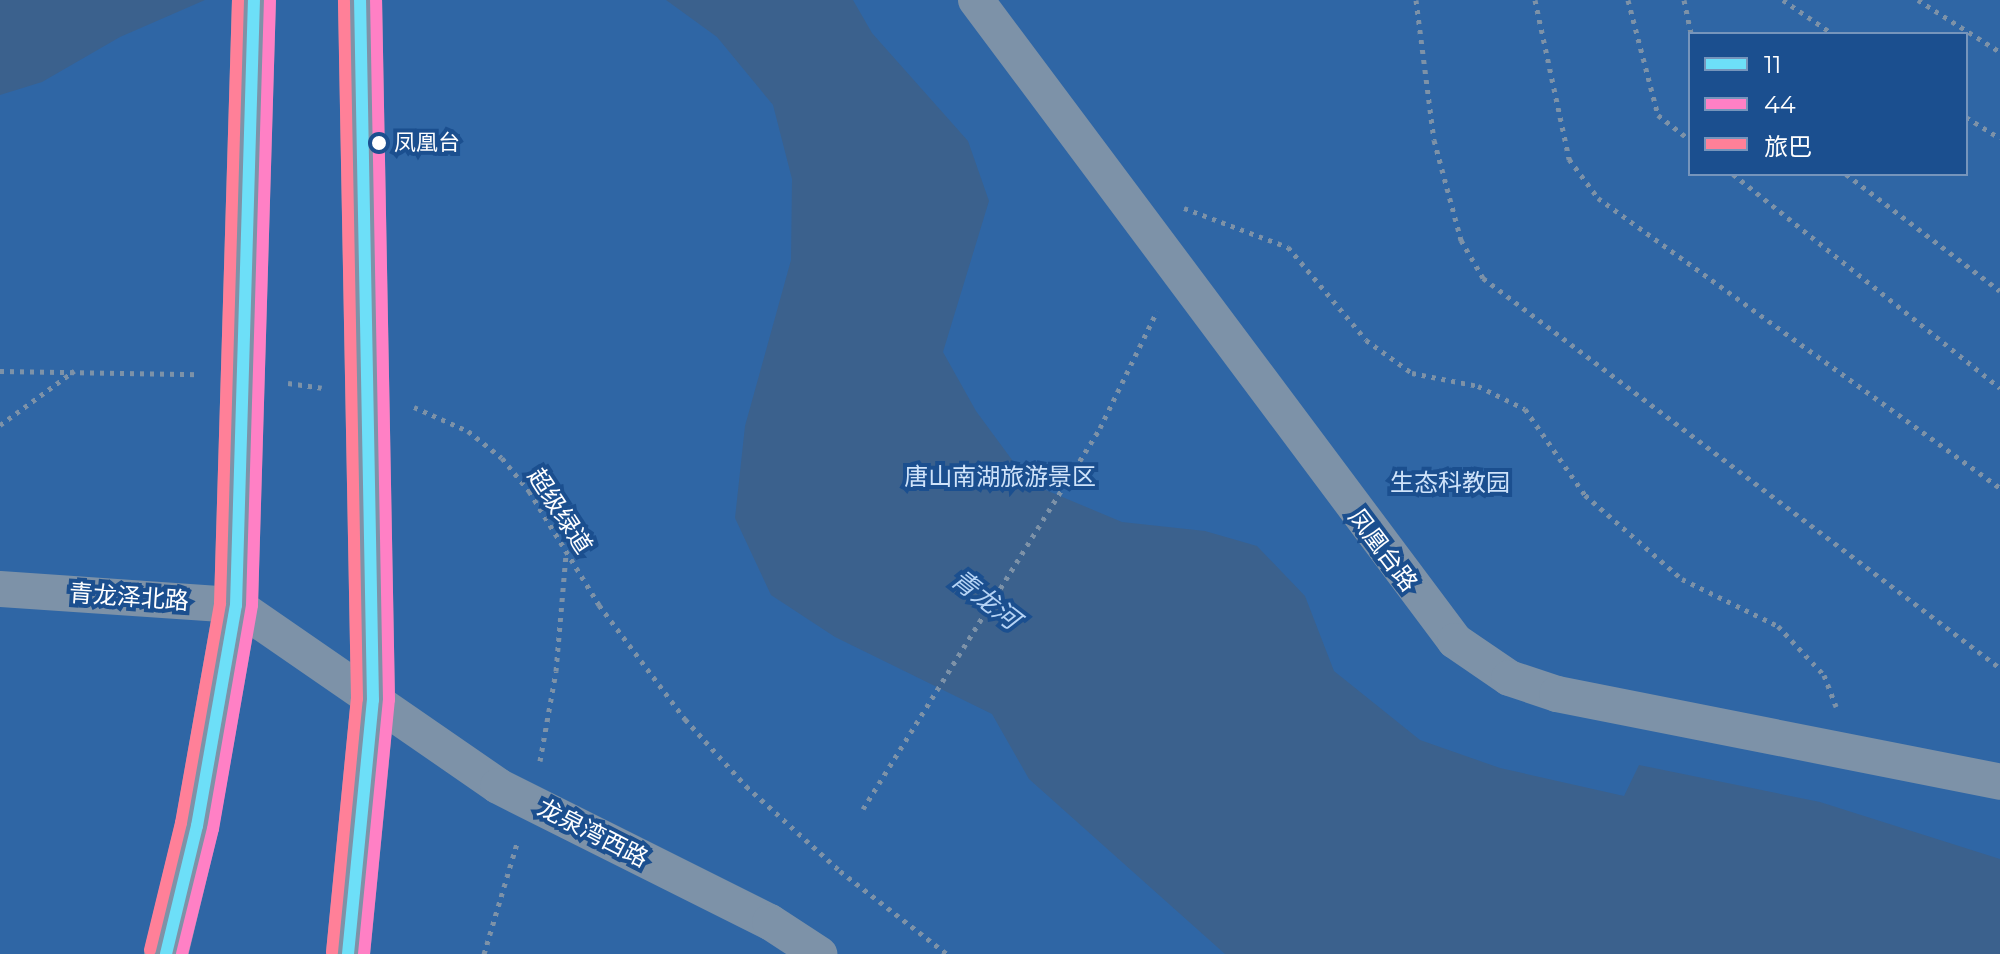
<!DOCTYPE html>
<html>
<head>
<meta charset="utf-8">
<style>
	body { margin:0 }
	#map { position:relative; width:2000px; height:954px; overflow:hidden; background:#365274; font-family:Montserrat,"Noto Sans SC",sans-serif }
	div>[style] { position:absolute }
	.green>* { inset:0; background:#2f66a5 }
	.water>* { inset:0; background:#3b618d }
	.path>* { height:5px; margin-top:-2.5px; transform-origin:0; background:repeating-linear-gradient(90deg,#7d92a8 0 4px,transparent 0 10px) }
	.street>* { height:36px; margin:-18px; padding:0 18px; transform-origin:18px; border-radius:18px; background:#7d92a8 }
	.highway>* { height:44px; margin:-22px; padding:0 22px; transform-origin:22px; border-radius:22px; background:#7e92a7 }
	.bus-1>* { height:12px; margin:-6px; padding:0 6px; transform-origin:6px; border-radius:6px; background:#6ddff8 }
	.bus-2>* { height:12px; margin:-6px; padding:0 6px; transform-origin:6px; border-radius:6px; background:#ff80c5 }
	.bus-3>* { height:12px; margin:-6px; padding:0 6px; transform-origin:6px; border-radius:6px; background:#ff8098 }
	.dots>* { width:22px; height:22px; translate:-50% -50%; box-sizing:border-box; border:4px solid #1b4f8f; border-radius:50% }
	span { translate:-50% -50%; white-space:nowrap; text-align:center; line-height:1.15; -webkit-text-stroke:8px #1b4f8f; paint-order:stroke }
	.bus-label { font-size:22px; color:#fff }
	.left { translate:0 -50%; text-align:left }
	.park-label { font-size:24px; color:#cfe3fa }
	.street-label { font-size:24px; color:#fff }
	.water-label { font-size:26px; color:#b5d3f5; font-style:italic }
	.legend { position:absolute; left:1688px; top:32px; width:280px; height:144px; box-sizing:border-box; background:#1b4f8f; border:2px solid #7695bc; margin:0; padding:10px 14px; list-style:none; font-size:24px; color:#fff }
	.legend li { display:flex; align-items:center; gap:16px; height:40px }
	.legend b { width:40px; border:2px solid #7695bc }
</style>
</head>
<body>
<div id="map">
	<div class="green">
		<i style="clip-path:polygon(evenodd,0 0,2000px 0,2000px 954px,0 954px,0 0,1690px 34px,1966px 34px,1966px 174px,1690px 174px,1690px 34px)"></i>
	</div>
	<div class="water">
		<i style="clip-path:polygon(0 0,205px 0,120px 37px,42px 82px,0 95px)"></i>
		<i style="clip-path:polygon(666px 0,853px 0,872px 33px,968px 141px,989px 201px,943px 352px,976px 411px,1029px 483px,1122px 522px,1205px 531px,1257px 546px,1305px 596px,1334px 671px,1420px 740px,1500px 768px,1624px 796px,1639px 765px,1820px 802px,2000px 859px,2000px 954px,1225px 954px,1029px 779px,992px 714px,835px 637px,771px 595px,735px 518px,745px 426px,791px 260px,792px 179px,773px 105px,717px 37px)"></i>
	</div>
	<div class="path">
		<i style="left:1416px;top:0;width:141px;rotate:82.7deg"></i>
		<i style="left:1434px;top:140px;width:104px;rotate:74.9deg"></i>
		<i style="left:1461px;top:240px;width:44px;rotate:59.9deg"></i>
		<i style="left:1483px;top:278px;width:648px;rotate:37.03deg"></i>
		<i style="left:1535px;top:0;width:163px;rotate:77.9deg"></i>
		<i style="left:1569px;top:159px;width:49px;rotate:53.4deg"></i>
		<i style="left:1598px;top:198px;width:496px;rotate:35.8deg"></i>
		<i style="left:1628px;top:0;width:119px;rotate:75.4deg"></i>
		<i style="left:1658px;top:115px;width:41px;rotate:38deg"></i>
		<i style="left:1684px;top:0;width:35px;rotate:78deg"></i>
		<i style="left:1783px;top:0;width:60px;rotate:34.2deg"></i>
		<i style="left:1918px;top:0;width:97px;rotate:32.4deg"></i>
		<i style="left:1966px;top:117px;width:40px;rotate:32deg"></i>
		<i style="left:1733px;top:174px;width:342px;rotate:38.7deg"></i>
		<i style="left:1846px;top:174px;width:193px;rotate:37.2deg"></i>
		<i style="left:1184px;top:208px;width:111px;rotate:20.6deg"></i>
		<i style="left:1288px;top:247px;width:121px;rotate:50deg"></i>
		<i style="left:1366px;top:340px;width:57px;rotate:35.7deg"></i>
		<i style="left:1412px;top:373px;width:67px;rotate:11.1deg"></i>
		<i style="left:1478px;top:386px;width:52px;rotate:26.1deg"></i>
		<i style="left:1525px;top:409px;width:105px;rotate:55.1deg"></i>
		<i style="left:1585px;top:495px;width:128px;rotate:40.9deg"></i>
		<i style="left:1682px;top:579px;width:107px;rotate:26.1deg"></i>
		<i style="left:1778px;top:626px;width:67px;rotate:46.8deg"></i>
		<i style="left:1824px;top:675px;width:34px;rotate:69deg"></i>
		<i style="left:0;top:371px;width:199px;rotate:0.9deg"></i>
		<i style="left:288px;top:383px;width:34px;rotate:8deg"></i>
		<i style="left:414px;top:407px;width:59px;rotate:24deg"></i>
		<i style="left:468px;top:431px;width:43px;rotate:38.5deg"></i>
		<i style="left:502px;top:458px;width:43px;rotate:50.7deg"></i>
		<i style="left:529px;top:491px;width:134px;rotate:58.4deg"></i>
		<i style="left:599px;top:605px;width:143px;rotate:53deg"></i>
		<i style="left:685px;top:719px;width:91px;rotate:47.7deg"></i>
		<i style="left:746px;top:786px;width:127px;rotate:42.1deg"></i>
		<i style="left:840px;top:871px;width:135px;rotate:37.8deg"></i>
		<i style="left:0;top:425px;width:92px;rotate:-36.1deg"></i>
		<i style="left:540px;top:761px;width:91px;rotate:-79.9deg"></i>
		<i style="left:556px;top:671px;width:116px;rotate:-85.1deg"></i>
		<i style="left:863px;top:809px;width:449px;rotate:-58.1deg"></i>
		<i style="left:1100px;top:428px;width:130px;rotate:-64deg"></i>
		<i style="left:484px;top:954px;width:119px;rotate:-73.4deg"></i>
	</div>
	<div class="street">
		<i style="left:976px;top:0;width:800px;rotate:53.23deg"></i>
		<i style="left:1455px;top:641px;width:65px;rotate:34.4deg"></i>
		<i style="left:1509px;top:678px;width:51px;rotate:18.4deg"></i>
		<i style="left:1557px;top:694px;width:452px;rotate:11.2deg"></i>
		<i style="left:0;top:589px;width:237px;rotate:3.9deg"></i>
		<i style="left:236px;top:605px;width:318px;rotate:34.6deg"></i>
		<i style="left:498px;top:786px;width:304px;rotate:26.6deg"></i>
		<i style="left:770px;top:922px;width:59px;rotate:33.1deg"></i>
	</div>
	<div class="highway">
		<i style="left:166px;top:954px;width:132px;rotate:-76.4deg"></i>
		<i style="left:197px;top:826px;width:224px;rotate:-80deg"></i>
		<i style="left:236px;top:605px;width:605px;rotate:-88.3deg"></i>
		<i style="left:348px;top:954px;width:255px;rotate:-84.4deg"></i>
		<i style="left:373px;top:700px;width:700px;rotate:-91.06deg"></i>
	</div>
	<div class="bus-1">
		<i style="left:166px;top:954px;width:132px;rotate:-76.4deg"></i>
		<i style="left:197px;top:826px;width:224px;rotate:-80deg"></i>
		<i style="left:236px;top:605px;width:605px;rotate:-88.3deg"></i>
		<i style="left:348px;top:954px;width:255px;rotate:-84.4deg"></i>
		<i style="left:373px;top:700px;width:700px;rotate:-91.06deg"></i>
	</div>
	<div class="bus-2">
		<i style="left:182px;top:954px;width:129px;rotate:-76.1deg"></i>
		<i style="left:213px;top:829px;width:227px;rotate:-80.1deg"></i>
		<i style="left:252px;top:605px;width:605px;rotate:-88.3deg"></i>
		<i style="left:364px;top:954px;width:255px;rotate:-84.4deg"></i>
		<i style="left:389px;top:700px;width:700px;rotate:-91.06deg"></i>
	</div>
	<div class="bus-3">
		<i style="left:150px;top:950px;width:131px;rotate:-76.3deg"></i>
		<i style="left:181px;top:823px;width:223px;rotate:-79.9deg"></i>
		<i style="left:220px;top:603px;width:603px;rotate:-88.29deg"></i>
		<i style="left:332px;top:952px;width:254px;rotate:-84.4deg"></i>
		<i style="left:357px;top:699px;width:699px;rotate:-91.07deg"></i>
	</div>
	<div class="dots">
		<i style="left:379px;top:143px;background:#fff"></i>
	</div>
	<div class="bus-label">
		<span class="left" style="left:394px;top:143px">凤凰台</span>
	</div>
	<div class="park-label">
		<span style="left:1000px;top:477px">唐山南湖旅游景区</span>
		<span style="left:1450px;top:483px">生态科教园</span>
	</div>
	<div class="street-label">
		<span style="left:560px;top:511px;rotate:57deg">超级绿道</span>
		<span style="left:1383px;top:550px;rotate:53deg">凤凰台路</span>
		<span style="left:129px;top:597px;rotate:4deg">青龙泽北路</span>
		<span style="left:593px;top:833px;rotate:27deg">龙泉湾西路</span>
	</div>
	<div class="water-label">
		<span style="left:985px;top:600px;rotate:38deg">青龙河</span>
	</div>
	<ul class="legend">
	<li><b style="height:10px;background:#6ddff8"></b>11</li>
	<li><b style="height:10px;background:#ff80c5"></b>44</li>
	<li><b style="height:10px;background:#ff8098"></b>旅巴</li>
	</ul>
</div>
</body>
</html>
